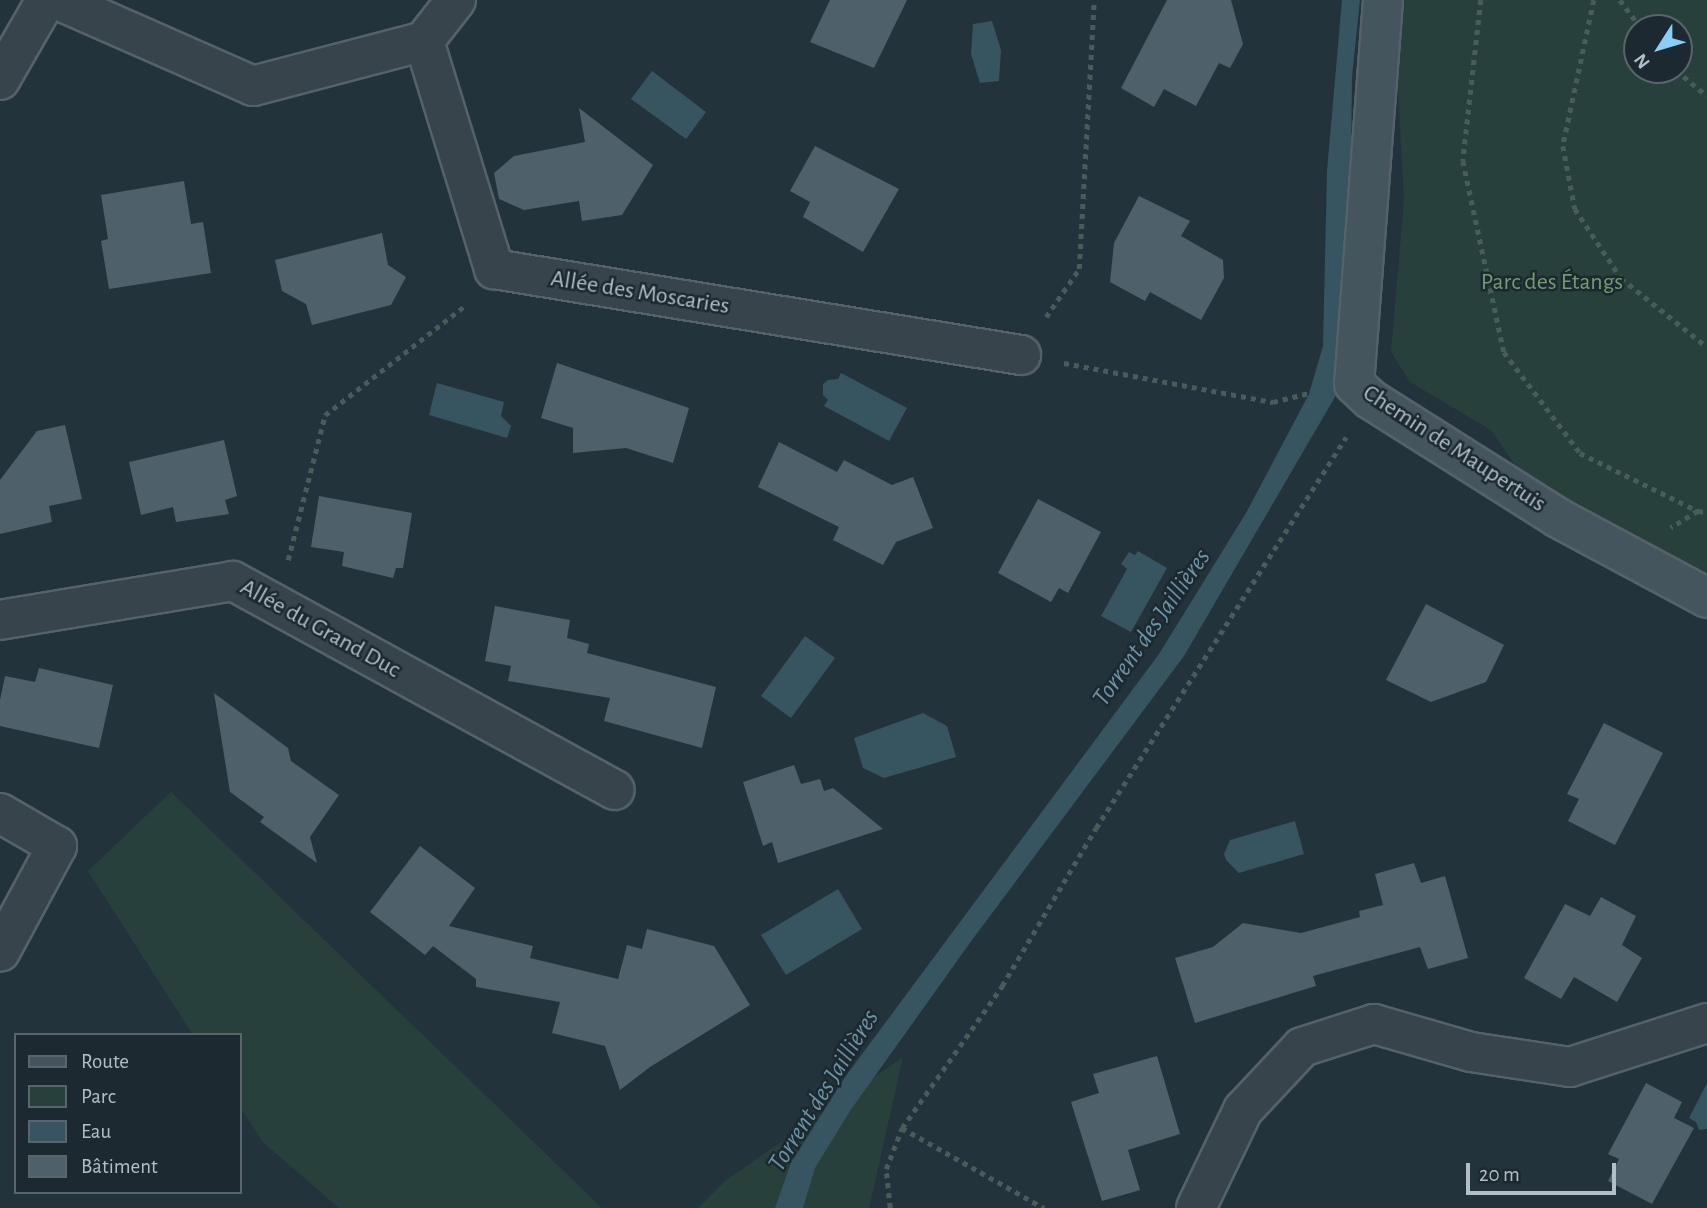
<!DOCTYPE html>
<html>
<head>
<meta charset="utf-8">
<style>
	body { margin:0 }
	#map { position:relative; width:1707px; height:1208px; overflow:hidden; background:#23333b; font-family:"Alegreya Sans",sans-serif }
	div>[style] { position:absolute }
	.green>* { inset:0; background:#28403b }
	.water>* { inset:0; background:#375461 }
	.building>* { inset:0; background:#4e6069 }
	.path>* { height:4.5px; margin-top:-2.25px; transform-origin:0; background:repeating-linear-gradient(90deg,#475d5a 0 5px,transparent 0 10px) }
	.roads { filter:drop-shadow(2px 0 #556269) drop-shadow(-2px 0 #556269) drop-shadow(0 2px #556269) drop-shadow(0 -2px #556269) }
	.street>* { height:38px; margin:-19px; padding:0 19px; transform-origin:19px; border-radius:19px; background:#37444b }
	.secondary>* { height:38px; margin:-19px; padding:0 19px; transform-origin:19px; border-radius:19px; background:#45555e }
	span { translate:-50% -50%; white-space:nowrap; text-align:center; line-height:1.15; -webkit-text-stroke:5px #1c2930; paint-order:stroke }
	.park-label { font-size:24px; color:#729c71 }
	.street-label { font-size:24px; color:#b2bfc7 }
	.water-label { font-size:26px; color:#6c93a5; font-style:italic }
	.legend { position:absolute; left:14px; top:1033px; width:228px; height:161px; box-sizing:border-box; background:#1c2930; border:2px solid #58656c; margin:0; padding:9px 12px; list-style:none; font-size:21px; color:#b2bfc7 }
	.legend li { display:flex; align-items:center; gap:14px; height:35px }
	.legend b { width:35px; border:2px solid #58656c }
	.north { position:absolute; left:1623px; top:14px; width:70px; height:70px; box-sizing:border-box; background:#1c2930; border:2px solid #58656c; border-radius:50%; rotate:233deg; font-size:19px; font-weight:700; line-height:28px; text-align:center; color:#b2bfc7 }
	.north::after { content:''; display:block; margin:auto; width:24px; height:32px; background:#89cef5; clip-path:polygon(50% 0,100% 100%,50% 72%,0 100%) }
	.scale { position:absolute; left:1466px; top:1163px; width:150px; height:32px; box-sizing:border-box; border:4px solid #b2bfc7; border-top:0; padding-left:9px; font-size:21px; line-height:24px; white-space:nowrap; color:#b2bfc7; -webkit-text-stroke:5px #1c2930; paint-order:stroke }
</style>
</head>
<body>
<div id="map">
	<div class="green">
		<i style="clip-path:polygon(evenodd,1402px 0,1707px 0,1707px 583px,1523px 477px,1491px 430px,1410px 382px,1391px 352px,1404px 200px,1396px 55px,1402px 0,1637px 28px,1679px 28px,1679px 70px,1637px 70px,1637px 28px)"></i>
		<i style="clip-path:polygon(171px 792px,602px 1208px,339px 1208px,263px 1142px,240px 1107px,240px 1035px,193px 1035px,88px 871px)"></i>
		<i style="clip-path:polygon(903px 1057px,869px 1208px,698px 1208px,725px 1181px)"></i>
	</div>
	<div class="water">
		<i style="clip-path:polygon(1342px 0,1360px 0,1352px 77px,1350px 251px,1342px 385px,1184px 656px,972px 940px,850px 1111px,815px 1168px,803px 1208px,775px 1208px,791px 1163px,845px 1077px,1159px 654px,1246px 513px,1309px 394px,1323px 346px,1327px 171px)"></i>
		<i style="clip-path:polygon(992px 21px,1001px 50px,999px 81px,980px 83px,971px 54px,973px 24px)"></i>
		<i style="clip-path:polygon(652px 71px,706px 112px,686px 139px,631px 99px)"></i>
		<i style="clip-path:polygon(841px 373px,907px 408px,889px 441px,824px 406px,828px 400px,823px 395px,823px 384px,828px 380px,838px 379px)"></i>
		<i style="clip-path:polygon(437px 383px,504px 402px,501px 416px,511px 426px,507px 438px,429px 415px)"></i>
		<i style="clip-path:polygon(1138px 551px,1167px 568px,1131px 632px,1101px 616px,1127px 569px,1121px 564px,1129px 552px,1135px 555px)"></i>
		<i style="clip-path:polygon(805px 636px,835px 658px,791px 718px,761px 696px)"></i>
		<i style="clip-path:polygon(923px 713px,947px 726px,956px 757px,884px 778px,863px 768px,854px 738px)"></i>
		<i style="clip-path:polygon(1295px 821px,1304px 854px,1239px 873px,1226px 860px,1224px 854px,1230px 840px)"></i>
		<i style="clip-path:polygon(838px 889px,862px 929px,786px 975px,761px 935px)"></i>
		<i style="clip-path:polygon(1707px 1083px,1707px 1129px,1699px 1130px,1696px 1122px,1689px 1118px)"></i>
	</div>
	<div class="building">
		<i style="clip-path:polygon(830px 0,907px 0,874px 68px,810px 42px)"></i>
		<i style="clip-path:polygon(1167px 0,1231px 0,1243px 44px,1230px 68px,1219px 63px,1196px 106px,1164px 89px,1154px 107px,1121px 88px)"></i>
		<i style="clip-path:polygon(579px 108px,653px 165px,622px 215px,582px 221px,579px 201px,524px 210px,499px 199px,494px 173px,514px 156px,585px 142px)"></i>
		<i style="clip-path:polygon(815px 146px,899px 189px,863px 252px,803px 217px,810px 202px,790px 191px)"></i>
		<i style="clip-path:polygon(184px 181px,191px 224px,203px 222px,211px 273px,109px 289px,101px 241px,108px 239px,101px 195px)"></i>
		<i style="clip-path:polygon(1139px 196px,1190px 221px,1181px 236px,1223px 260px,1224px 278px,1201px 320px,1150px 292px,1145px 301px,1110px 282px,1114px 243px)"></i>
		<i style="clip-path:polygon(382px 233px,388px 265px,406px 277px,391px 305px,312px 325px,306px 304px,282px 291px,275px 260px)"></i>
		<i style="clip-path:polygon(557px 363px,689px 408px,673px 463px,626px 448px,573px 453px,573px 428px,541px 418px)"></i>
		<i style="clip-path:polygon(65px 425px,82px 499px,49px 506px,52px 522px,0 534px,0 480px,37px 431px)"></i>
		<i style="clip-path:polygon(224px 440px,237px 496px,225px 500px,229px 514px,176px 522px,173px 507px,141px 515px,129px 462px)"></i>
		<i style="clip-path:polygon(779px 442px,837px 472px,844px 460px,892px 485px,913px 477px,933px 528px,896px 542px,883px 565px,833px 540px,839px 527px,758px 487px)"></i>
		<i style="clip-path:polygon(319px 496px,412px 513px,403px 568px,396px 568px,393px 578px,342px 566px,344px 552px,311px 547px)"></i>
		<i style="clip-path:polygon(1038px 499px,1101px 532px,1068px 593px,1059px 588px,1051px 602px,998px 573px)"></i>
		<i style="clip-path:polygon(1426px 604px,1504px 645px,1486px 682px,1431px 702px,1386px 680px)"></i>
		<i style="clip-path:polygon(495px 606px,570px 620px,567px 638px,589px 644px,587px 653px,716px 687px,702px 748px,604px 721px,610px 698px,508px 681px,511px 666px,485px 661px)"></i>
		<i style="clip-path:polygon(39px 668px,113px 685px,99px 748px,0 726px,0 700px,5px 676px,35px 682px)"></i>
		<i style="clip-path:polygon(214px 693px,288px 748px,291px 761px,339px 795px,310px 837px,317px 863px,260px 822px,264px 817px,230px 792px)"></i>
		<i style="clip-path:polygon(1604px 723px,1663px 753px,1615px 845px,1568px 821px,1579px 799px,1567px 794px)"></i>
		<i style="clip-path:polygon(794px 765px,801px 784px,820px 779px,824px 791px,833px 788px,883px 829px,778px 863px,772px 842px,763px 846px,743px 782px)"></i>
		<i style="clip-path:polygon(420px 846px,475px 888px,449px 926px,533px 946px,530px 958px,618px 979px,627px 945px,642px 949px,647px 929px,714px 946px,750px 1005px,650px 1067px,620px 1090px,605px 1046px,552px 1033px,560px 1002px,476px 987px,476px 979px,433px 946px,425px 955px,370px 912px)"></i>
		<i style="clip-path:polygon(1414px 863px,1421px 883px,1445px 876px,1468px 958px,1428px 969px,1420px 947px,1313px 976px,1316px 986px,1195px 1023px,1175px 958px,1213px 947px,1243px 923px,1301px 933px,1360px 917px,1359px 911px,1383px 905px,1375px 874px)"></i>
		<i style="clip-path:polygon(1601px 897px,1636px 916px,1622px 945px,1642px 958px,1617px 1002px,1574px 977px,1561px 999px,1524px 978px,1565px 904px,1590px 916px)"></i>
		<i style="clip-path:polygon(1157px 1056px,1180px 1134px,1128px 1150px,1140px 1190px,1102px 1201px,1071px 1102px,1099px 1093px,1093px 1074px)"></i>
		<i style="clip-path:polygon(1646px 1083px,1682px 1102px,1674px 1118px,1694px 1128px,1652px 1204px,1608px 1181px,1619px 1159px,1608px 1154px)"></i>
	</div>
	<div class="path">
		<i style="left:1481px;top:0;width:162px;rotate:96.4deg"></i>
		<i style="left:1463px;top:161px;width:195px;rotate:77.9deg"></i>
		<i style="left:1504px;top:352px;width:126px;rotate:53deg"></i>
		<i style="left:1580px;top:453px;width:131px;rotate:26.2deg"></i>
		<i style="left:1698px;top:511px;width:32px;rotate:148deg"></i>
		<i style="left:1594px;top:0;width:149px;rotate:102deg"></i>
		<i style="left:1563px;top:146px;width:64px;rotate:79.2deg"></i>
		<i style="left:1575px;top:209px;width:83px;rotate:56.3deg"></i>
		<i style="left:1621px;top:278px;width:110px;rotate:38.7deg"></i>
		<i style="left:1620px;top:0;width:35px;rotate:53deg"></i>
		<i style="left:1676px;top:70px;width:40px;rotate:40deg"></i>
		<i style="left:1046px;top:317px;width:58px;rotate:-55.5deg"></i>
		<i style="left:1079px;top:269px;width:269px;rotate:-86.8deg"></i>
		<i style="left:1064px;top:363px;width:213px;rotate:10.6deg"></i>
		<i style="left:1273px;top:402px;width:37px;rotate:-14deg"></i>
		<i style="left:1698px;top:511px;width:9px;rotate:6deg"></i>
		<i style="left:288px;top:560px;width:150px;rotate:-75.7deg"></i>
		<i style="left:325px;top:415px;width:180px;rotate:-38deg"></i>
		<i style="left:902px;top:1128px;width:163px;rotate:29.4deg"></i>
		<i style="left:890px;top:1208px;width:39px;rotate:-96deg"></i>
		<i style="left:886px;top:1169px;width:44px;rotate:-68.7deg"></i>
		<i style="left:902px;top:1128px;width:174px;rotate:-54.8deg"></i>
		<i style="left:1002px;top:986px;width:184px;rotate:-59.3deg"></i>
		<i style="left:1096px;top:828px;width:464px;rotate:-57.4deg"></i>
	</div>
	<div class="roads">
		<div class="street">
			<i style="left:58px;top:0;width:213px;rotate:23.8deg"></i>
			<i style="left:253px;top:86px;width:177px;rotate:-14.7deg"></i>
			<i style="left:424px;top:41px;width:52px;rotate:-52deg"></i>
			<i style="left:424px;top:41px;width:239px;rotate:72.9deg"></i>
			<i style="left:494px;top:269px;width:534px;rotate:9.27deg"></i>
			<i style="left:0;top:80px;width:92px;rotate:-60.1deg"></i>
			<i style="left:0;top:620px;width:236px;rotate:-9.5deg"></i>
			<i style="left:233px;top:581px;width:435px;rotate:28.7deg"></i>
			<i style="left:0;top:813px;width:66px;rotate:30.1deg"></i>
			<i style="left:57px;top:846px;width:120px;rotate:118.3deg"></i>
			<i style="left:1196px;top:1208px;width:109px;rotate:-64.4deg"></i>
			<i style="left:1243px;top:1110px;width:86px;rotate:-46.9deg"></i>
			<i style="left:1302px;top:1047px;width:76px;rotate:-17.7deg"></i>
			<i style="left:1374px;top:1024px;width:101px;rotate:16.1deg"></i>
			<i style="left:1471px;top:1052px;width:100px;rotate:8.6deg"></i>
			<i style="left:1570px;top:1067px;width:144px;rotate:-17.8deg"></i>
		</div>
		<div class="secondary">
			<i style="left:1383px;top:0;width:385px;rotate:94.3deg"></i>
			<i style="left:1354px;top:384px;width:22px;rotate:43deg"></i>
			<i style="left:1370px;top:399px;width:222px;rotate:32.3deg"></i>
			<i style="left:1558px;top:518px;width:169px;rotate:28.2deg"></i>
		</div>
	</div>
	<div class="park-label">
		<span style="left:1552px;top:283px">Parc des Étangs</span>
	</div>
	<div class="street-label">
		<span style="left:640px;top:293px;rotate:9deg">Allée des Moscaries</span>
		<span style="left:1454px;top:449px;rotate:33deg">Chemin de Maupertuis</span>
		<span style="left:320px;top:629px;rotate:29deg">Allée du Grand Duc</span>
	</div>
	<div class="water-label">
		<span style="left:1152px;top:628px;rotate:-55deg">Torrent des Jaillières</span>
		<span style="left:824px;top:1091px;rotate:-58deg">Torrent des Jaillières</span>
	</div>
	<ul class="legend">
	<li><b style="height:9px;background:#45555e"></b>Route</li>
	<li><b style="height:19px;background:#28403b"></b>Parc</li>
	<li><b style="height:19px;background:#375461"></b>Eau</li>
	<li><b style="height:19px;background:#4e6069"></b>Bâtiment</li>
	</ul>
	<div class="north">N</div>
	<div class="scale">20 m</div>
</div>
</body>
</html>
